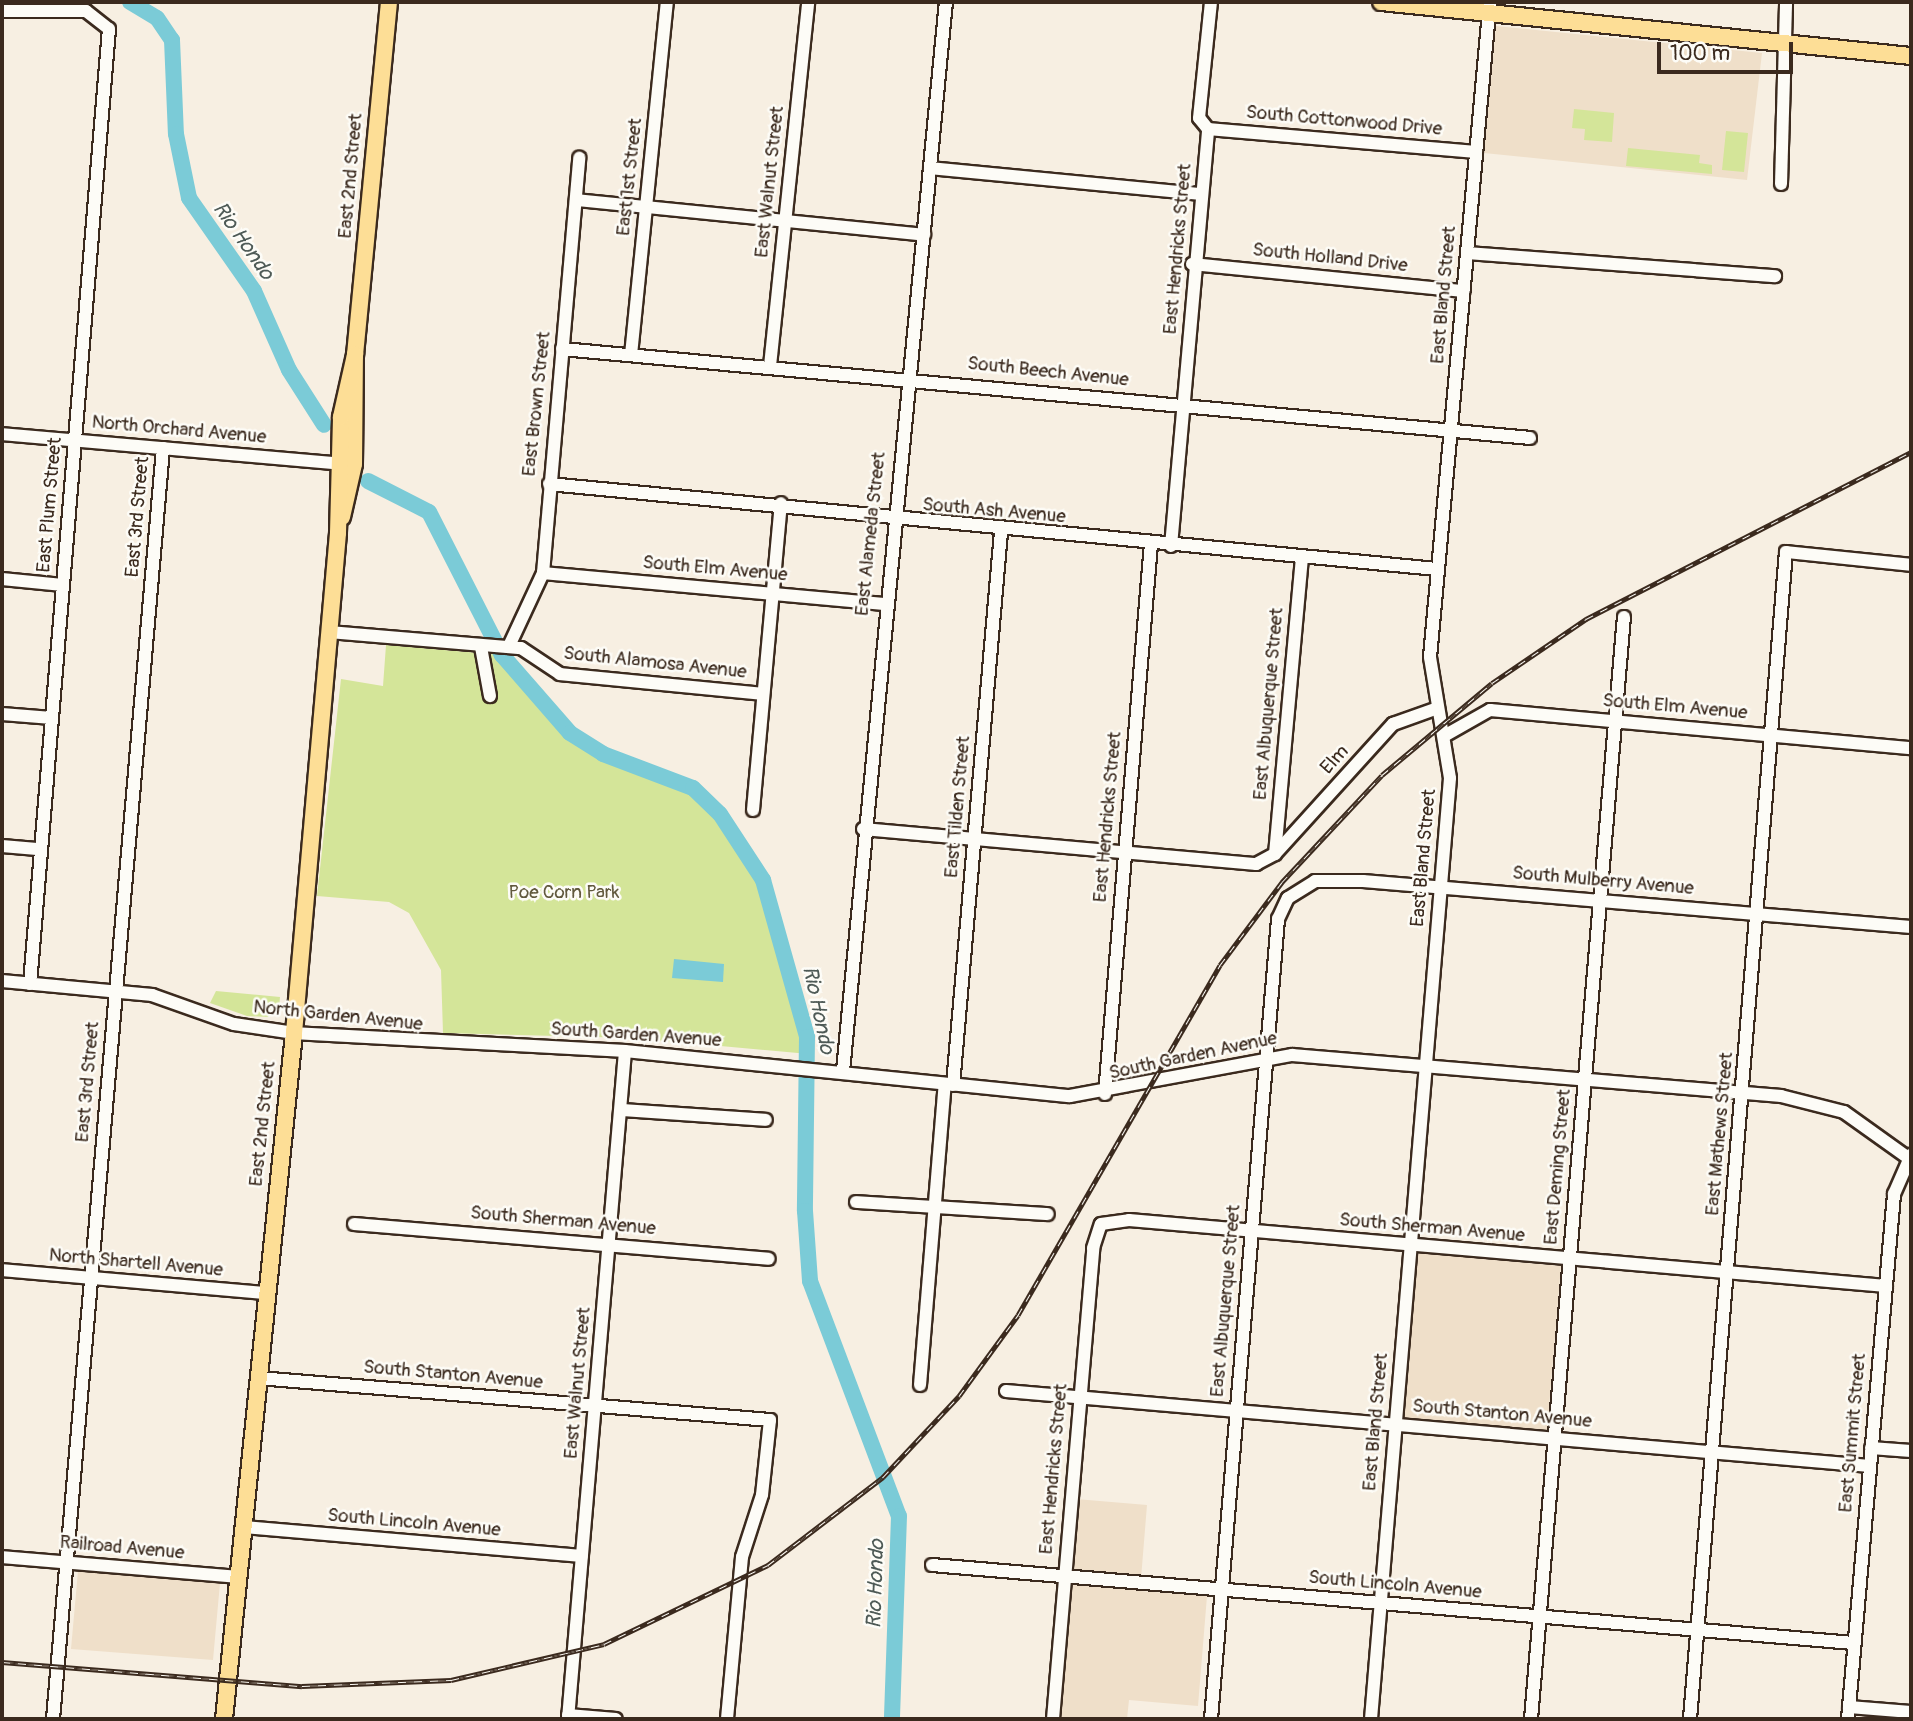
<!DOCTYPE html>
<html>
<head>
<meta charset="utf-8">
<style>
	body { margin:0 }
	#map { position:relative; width:1913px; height:1721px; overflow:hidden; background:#f7efe2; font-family:Pangolin,sans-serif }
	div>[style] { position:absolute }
	.built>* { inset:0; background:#efdfc9 }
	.green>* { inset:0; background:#d4e599 }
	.water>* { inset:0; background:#7bcbd7 }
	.river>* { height:16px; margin:-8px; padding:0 8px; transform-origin:8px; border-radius:8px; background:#7bcbd7 }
	.roads { filter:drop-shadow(2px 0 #3b2a1e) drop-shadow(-2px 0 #3b2a1e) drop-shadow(0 2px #3b2a1e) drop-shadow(0 -2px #3b2a1e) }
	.minor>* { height:12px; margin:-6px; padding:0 6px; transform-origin:6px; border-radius:6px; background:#fdfcf7 }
	.major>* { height:16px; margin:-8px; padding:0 8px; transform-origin:8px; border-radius:8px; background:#fdde96 }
	.rail>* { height:5px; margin-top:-2.5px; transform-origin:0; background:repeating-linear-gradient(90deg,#fdfcf7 0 8px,#3b2a1e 0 16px); box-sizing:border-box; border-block:2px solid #3b2a1e }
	span { translate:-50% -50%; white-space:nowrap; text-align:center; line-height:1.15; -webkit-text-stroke:5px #fdfcf7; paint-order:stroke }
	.street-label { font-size:19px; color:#3b2a1e }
	.park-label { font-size:19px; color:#61593d }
	.water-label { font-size:21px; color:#4e5a56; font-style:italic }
	.frame { position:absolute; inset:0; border:4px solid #3b2a1e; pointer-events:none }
	.scale { position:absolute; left:1657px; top:42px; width:136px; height:32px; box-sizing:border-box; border:4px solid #3b2a1e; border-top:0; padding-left:9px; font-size:21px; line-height:24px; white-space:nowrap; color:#3b2a1e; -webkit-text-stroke:5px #fdfcf7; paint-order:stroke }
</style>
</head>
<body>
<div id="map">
	<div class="built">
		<i style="clip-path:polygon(1496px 26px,1762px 53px,1747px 180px,1484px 153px)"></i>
		<i style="clip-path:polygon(1416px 1253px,1561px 1266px,1547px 1431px,1402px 1418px)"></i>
		<i style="clip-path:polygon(1076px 1499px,1147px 1505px,1140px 1591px,1207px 1596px,1198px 1706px,1129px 1700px,1127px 1719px,1059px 1719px)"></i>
		<i style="clip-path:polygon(78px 1571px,220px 1583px,213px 1660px,71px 1649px)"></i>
	</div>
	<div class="green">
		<i style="clip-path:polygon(1574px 109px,1614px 113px,1612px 142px,1584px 140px,1585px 129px,1572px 128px)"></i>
		<i style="clip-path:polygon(1726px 131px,1748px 133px,1744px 172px,1722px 170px)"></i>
		<i style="clip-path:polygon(1628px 148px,1700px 155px,1699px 163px,1712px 165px,1712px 174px,1626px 166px)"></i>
		<i style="clip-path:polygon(386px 645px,502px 655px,588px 745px,678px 781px,705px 798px,763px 880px,809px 1054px,634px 1038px,443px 1033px,441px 970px,409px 913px,389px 902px,317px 896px,341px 679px,383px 686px)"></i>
		<i style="clip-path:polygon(216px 991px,280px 997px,279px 1007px,268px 1017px,247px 1016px,210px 1003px)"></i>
	</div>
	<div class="water">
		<i style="clip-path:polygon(674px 959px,724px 964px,723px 982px,672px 978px)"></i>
	</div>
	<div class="river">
		<i style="left:130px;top:2px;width:31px;rotate:31deg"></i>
		<i style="left:157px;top:18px;width:27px;rotate:56deg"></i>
		<i style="left:172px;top:40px;width:94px;rotate:87.6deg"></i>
		<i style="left:176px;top:134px;width:65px;rotate:78.5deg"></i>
		<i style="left:189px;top:198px;width:113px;rotate:55deg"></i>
		<i style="left:254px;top:291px;width:86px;rotate:66.1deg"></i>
		<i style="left:289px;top:370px;width:65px;rotate:57.5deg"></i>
		<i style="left:368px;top:481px;width:68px;rotate:26.9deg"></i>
		<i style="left:429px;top:512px;width:161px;rotate:63deg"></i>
		<i style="left:502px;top:655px;width:103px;rotate:48.9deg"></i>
		<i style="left:570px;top:733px;width:39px;rotate:32deg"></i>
		<i style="left:603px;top:754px;width:96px;rotate:20.7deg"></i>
		<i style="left:693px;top:788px;width:37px;rotate:44deg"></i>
		<i style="left:720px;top:814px;width:79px;rotate:56.9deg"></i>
		<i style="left:763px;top:880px;width:163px;rotate:74.3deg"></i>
		<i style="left:807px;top:1037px;width:174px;rotate:90.7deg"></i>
		<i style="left:805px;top:1211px;width:70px;rotate:85.9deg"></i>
		<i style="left:810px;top:1281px;width:251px;rotate:69.3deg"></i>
		<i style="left:899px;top:1516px;width:203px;rotate:92deg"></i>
	</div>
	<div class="roads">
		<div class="minor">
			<i style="left:2px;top:11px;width:84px"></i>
			<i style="left:86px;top:11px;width:29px;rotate:38deg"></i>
			<i style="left:109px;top:29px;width:958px;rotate:94.73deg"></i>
			<i style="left:1208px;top:129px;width:269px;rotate:4.9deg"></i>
			<i style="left:930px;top:168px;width:272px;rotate:5.5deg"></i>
			<i style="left:1781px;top:184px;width:182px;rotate:-88.4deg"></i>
			<i style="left:576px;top:200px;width:350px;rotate:5.7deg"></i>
			<i style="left:1467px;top:253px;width:309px;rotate:4.3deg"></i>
			<i style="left:1192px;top:264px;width:273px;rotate:5.7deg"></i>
			<i style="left:562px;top:349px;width:972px;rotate:5.25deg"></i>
			<i style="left:631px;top:355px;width:355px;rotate:-84.2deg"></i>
			<i style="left:770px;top:366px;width:366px;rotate:-84deg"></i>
			<i style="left:2px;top:434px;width:346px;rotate:5deg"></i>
			<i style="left:549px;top:484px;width:892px;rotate:5.47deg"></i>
			<i style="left:1171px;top:546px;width:419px;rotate:-84.9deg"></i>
			<i style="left:1208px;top:129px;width:14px;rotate:-129deg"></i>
			<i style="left:1199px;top:118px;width:117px;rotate:-84.1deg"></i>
			<i style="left:543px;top:573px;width:342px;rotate:5.2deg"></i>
			<i style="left:2px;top:579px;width:61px;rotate:5.6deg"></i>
			<i style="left:329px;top:632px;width:193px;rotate:4.8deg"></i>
			<i style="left:521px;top:648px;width:47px;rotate:33.7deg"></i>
			<i style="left:560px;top:674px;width:204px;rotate:5.6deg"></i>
			<i style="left:509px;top:646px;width:81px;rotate:-65deg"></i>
			<i style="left:543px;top:573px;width:417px;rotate:-85deg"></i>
			<i style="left:481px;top:647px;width:50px;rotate:79.6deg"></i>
			<i style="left:2px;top:714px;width:50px;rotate:4.6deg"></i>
			<i style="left:1444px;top:736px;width:53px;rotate:-29.5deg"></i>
			<i style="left:1490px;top:710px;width:423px;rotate:5.2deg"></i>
			<i style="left:753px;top:810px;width:308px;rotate:-84.8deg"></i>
			<i style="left:863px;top:829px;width:395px;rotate:5.1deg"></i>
			<i style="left:1256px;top:864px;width:21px;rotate:-28deg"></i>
			<i style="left:1275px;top:854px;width:176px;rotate:-47.8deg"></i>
			<i style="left:1393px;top:724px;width:45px;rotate:-19.7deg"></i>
			<i style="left:2px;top:846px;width:38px;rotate:5deg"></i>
			<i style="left:1275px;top:854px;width:298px;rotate:-84.8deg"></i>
			<i style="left:2px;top:981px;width:151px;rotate:5.3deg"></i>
			<i style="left:152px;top:995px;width:87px;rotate:19.5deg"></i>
			<i style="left:234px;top:1024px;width:61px;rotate:8.5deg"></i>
			<i style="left:294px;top:1033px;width:331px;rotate:3.1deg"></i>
			<i style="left:625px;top:1051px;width:447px;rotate:5.8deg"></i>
			<i style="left:1070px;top:1096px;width:226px;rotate:-10.5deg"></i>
			<i style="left:1292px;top:1055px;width:491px;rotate:4.8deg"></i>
			<i style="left:1781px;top:1096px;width:65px;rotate:14.3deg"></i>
			<i style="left:1844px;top:1112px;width:82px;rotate:35.6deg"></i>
			<i style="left:843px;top:1071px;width:1074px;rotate:-84.5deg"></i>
			<i style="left:953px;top:1085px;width:555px;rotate:-85.04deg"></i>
			<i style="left:1105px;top:1094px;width:552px;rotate:-85.22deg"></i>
			<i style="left:621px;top:1110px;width:145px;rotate:3.9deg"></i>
			<i style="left:856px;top:1202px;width:192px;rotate:3.6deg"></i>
			<i style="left:354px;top:1224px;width:416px;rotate:4.8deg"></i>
			<i style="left:2px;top:1270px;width:266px;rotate:5deg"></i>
			<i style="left:258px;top:1378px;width:514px;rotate:4.69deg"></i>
			<i style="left:770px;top:1420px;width:75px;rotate:96.1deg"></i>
			<i style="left:762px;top:1495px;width:65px;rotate:107.9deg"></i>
			<i style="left:742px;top:1557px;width:163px;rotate:95.3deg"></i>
			<i style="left:920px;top:1385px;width:302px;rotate:-85.3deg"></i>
			<i style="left:1006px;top:1391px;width:867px;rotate:4.96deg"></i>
			<i style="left:1871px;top:1448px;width:40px;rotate:4.3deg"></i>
			<i style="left:244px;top:1527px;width:339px;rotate:4.9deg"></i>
			<i style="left:2px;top:1557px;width:238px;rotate:4.8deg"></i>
			<i style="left:932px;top:1565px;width:925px;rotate:4.84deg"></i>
			<i style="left:1849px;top:1707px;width:62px;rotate:4.6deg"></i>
			<i style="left:568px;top:1715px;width:48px;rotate:4.8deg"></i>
			<i style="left:53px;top:1719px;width:1276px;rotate:-85.05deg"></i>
			<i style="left:568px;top:1719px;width:670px;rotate:-85.12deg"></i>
			<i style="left:1053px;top:1719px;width:473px;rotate:-85.1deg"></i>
			<i style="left:1093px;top:1248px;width:25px;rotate:-72deg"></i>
			<i style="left:1101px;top:1224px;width:28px;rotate:-8deg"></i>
			<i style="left:1129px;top:1220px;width:760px;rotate:4.98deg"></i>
			<i style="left:1211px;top:1719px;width:803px;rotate:-85.21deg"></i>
			<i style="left:1278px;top:919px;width:23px;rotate:-65deg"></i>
			<i style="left:1288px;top:898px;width:32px;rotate:-32deg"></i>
			<i style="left:1315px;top:881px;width:48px"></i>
			<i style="left:1363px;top:881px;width:550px;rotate:4.8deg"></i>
			<i style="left:1371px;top:1719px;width:944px;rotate:-85.2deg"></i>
			<i style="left:1450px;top:778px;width:123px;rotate:-99.4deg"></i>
			<i style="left:1430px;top:657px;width:658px;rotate:-84.77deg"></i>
			<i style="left:1531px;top:1719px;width:1106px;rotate:-85.18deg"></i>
			<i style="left:1690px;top:1719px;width:1171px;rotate:-85.3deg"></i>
			<i style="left:1786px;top:552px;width:126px;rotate:5.9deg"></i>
			<i style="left:1848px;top:1719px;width:527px;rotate:-84.99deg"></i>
			<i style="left:1894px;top:1194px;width:43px;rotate:-66.4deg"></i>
		</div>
		<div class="major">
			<i style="left:1381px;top:2px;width:533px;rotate:5.82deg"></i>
			<i style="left:342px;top:517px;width:54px;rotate:-77.2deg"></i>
			<i style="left:354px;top:464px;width:109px;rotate:-89.5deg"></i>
			<i style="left:355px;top:355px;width:355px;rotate:-84.5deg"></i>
			<i style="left:224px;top:1719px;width:690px;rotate:-84.17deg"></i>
			<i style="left:294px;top:1033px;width:502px;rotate:-84.97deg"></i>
			<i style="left:338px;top:533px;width:116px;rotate:-88.5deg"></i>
			<i style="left:341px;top:417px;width:64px;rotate:-77.3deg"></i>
		</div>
	</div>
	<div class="rail">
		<i style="left:2px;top:1662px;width:301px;rotate:4.6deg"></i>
		<i style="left:302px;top:1686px;width:149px;rotate:-2.3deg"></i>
		<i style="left:451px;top:1680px;width:157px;rotate:-13.2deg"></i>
		<i style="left:604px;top:1644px;width:182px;rotate:-25.7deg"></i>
		<i style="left:768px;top:1565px;width:145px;rotate:-37.4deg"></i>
		<i style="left:883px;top:1477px;width:111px;rotate:-46.8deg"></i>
		<i style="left:959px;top:1396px;width:100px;rotate:-53.9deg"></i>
		<i style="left:1018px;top:1315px;width:404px;rotate:-60deg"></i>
		<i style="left:1220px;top:965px;width:104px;rotate:-53.2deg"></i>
		<i style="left:1282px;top:882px;width:146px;rotate:-46.9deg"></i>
		<i style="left:1382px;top:775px;width:143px;rotate:-39.9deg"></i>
		<i style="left:1492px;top:683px;width:114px;rotate:-34.2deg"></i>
		<i style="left:1586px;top:619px;width:365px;rotate:-27.2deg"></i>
	</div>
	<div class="street-label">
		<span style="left:1344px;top:121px;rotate:5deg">South Cottonwood Drive</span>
		<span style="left:351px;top:176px;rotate:-85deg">East 2nd Street</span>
		<span style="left:630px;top:177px;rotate:-84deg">East 1st Street</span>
		<span style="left:770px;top:182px;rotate:-84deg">East Walnut Street</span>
		<span style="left:1178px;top:249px;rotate:-85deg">East Hendricks Street</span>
		<span style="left:1330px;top:258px;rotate:6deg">South Holland Drive</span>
		<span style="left:1444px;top:295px;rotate:-85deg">East Bland Street</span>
		<span style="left:1048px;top:372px;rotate:6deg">South Beech Avenue</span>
		<span style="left:537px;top:404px;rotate:-84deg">East Brown Street</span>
		<span style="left:179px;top:430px;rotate:5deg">North Orchard Avenue</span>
		<span style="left:50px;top:505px;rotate:-85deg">East Plum Street</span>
		<span style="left:994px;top:511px;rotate:5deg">South Ash Avenue</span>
		<span style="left:138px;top:517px;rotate:-85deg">East 3rd Street</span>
		<span style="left:871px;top:534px;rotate:-84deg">East Alameda Street</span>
		<span style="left:715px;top:569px;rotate:5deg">South Elm Avenue</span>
		<span style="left:655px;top:663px;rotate:6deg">South Alamosa Avenue</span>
		<span style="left:1269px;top:704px;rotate:-85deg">East Albuquerque Street</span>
		<span style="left:1675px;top:707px;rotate:5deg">South Elm Avenue</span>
		<span style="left:1335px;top:760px;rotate:-48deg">Elm</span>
		<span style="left:958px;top:807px;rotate:-85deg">East Tilden Street</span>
		<span style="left:1108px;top:817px;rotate:-85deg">East Hendricks Street</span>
		<span style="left:1424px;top:858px;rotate:-85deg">East Bland Street</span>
		<span style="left:1603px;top:881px;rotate:5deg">South Mulberry Avenue</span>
		<span style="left:338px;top:1016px;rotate:6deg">North Garden Avenue</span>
		<span style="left:636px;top:1035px;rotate:4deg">South Garden Avenue</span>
		<span style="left:1193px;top:1056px;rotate:-12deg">South Garden Avenue</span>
		<span style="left:88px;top:1082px;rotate:-85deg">East 3rd Street</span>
		<span style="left:263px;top:1124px;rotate:-84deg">East 2nd Street</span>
		<span style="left:1720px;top:1134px;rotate:-85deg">East Mathews Street</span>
		<span style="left:1558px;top:1167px;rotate:-85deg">East Deming Street</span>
		<span style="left:563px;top:1221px;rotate:5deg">South Sherman Avenue</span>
		<span style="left:1432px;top:1228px;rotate:5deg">South Sherman Avenue</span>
		<span style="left:136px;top:1263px;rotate:5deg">North Shartell Avenue</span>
		<span style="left:1226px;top:1301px;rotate:-85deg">East Albuquerque Street</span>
		<span style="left:453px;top:1375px;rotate:5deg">South Stanton Avenue</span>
		<span style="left:578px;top:1383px;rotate:-85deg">East Walnut Street</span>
		<span style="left:1502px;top:1414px;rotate:5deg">South Stanton Avenue</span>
		<span style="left:1376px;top:1422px;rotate:-85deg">East Bland Street</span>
		<span style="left:1853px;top:1433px;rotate:-85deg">East Summit Street</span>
		<span style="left:1054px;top:1469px;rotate:-85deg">East Hendricks Street</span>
		<span style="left:414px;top:1523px;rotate:5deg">South Lincoln Avenue</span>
		<span style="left:122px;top:1548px;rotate:5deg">Railroad Avenue</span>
		<span style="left:1395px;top:1585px;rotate:5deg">South Lincoln Avenue</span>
	</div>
	<div class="park-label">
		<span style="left:564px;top:893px">Poe Corn Park</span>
	</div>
	<div class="water-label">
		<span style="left:243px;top:241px;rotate:55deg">Rio Hondo</span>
		<span style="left:818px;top:1010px;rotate:78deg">Rio Hondo</span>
		<span style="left:876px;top:1584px;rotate:-88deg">Rio Hondo</span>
	</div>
	<div class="frame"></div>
	<div class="scale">100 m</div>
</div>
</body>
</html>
